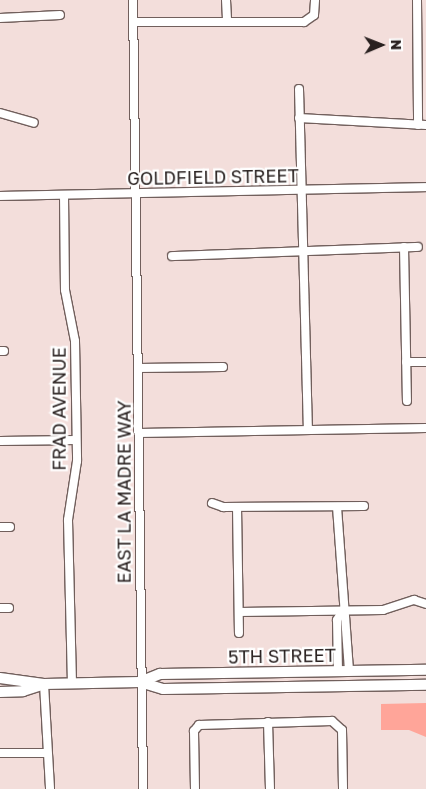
<!DOCTYPE html>
<html>
<head>
<meta charset="utf-8">
<style>
	body { margin:0 }
	#map { position:relative; width:426px; height:789px; overflow:hidden; background:#f3dedb; font-family:"Golos Text",sans-serif }
	div>[style] { position:absolute }
	.green>* { inset:0; background:#ffa599 }
	.roads { filter:drop-shadow(1px 0 #715f5c) drop-shadow(-1px 0 #715f5c) drop-shadow(0 1px #715f5c) drop-shadow(0 -1px #715f5c) }
	.minor>* { height:8px; margin:-4px; padding:0 4px; transform-origin:4px; border-radius:4px; background:#fff }
	.major>* { height:10px; margin:-5px; padding:0 5px; transform-origin:5px; border-radius:5px; background:#fff }
	span { translate:-50% -50%; white-space:nowrap; text-align:center; line-height:1.15; -webkit-text-stroke:4.5px #fff; paint-order:stroke }
	.street-label { font-size:18px; color:#292120 }
	.north { position:absolute; left:356px; top:20px; width:50px; height:50px; -webkit-text-stroke:4px #fff; paint-order:stroke; rotate:89deg; font-size:14px; font-weight:700; line-height:20px; text-align:center; color:#292120 }
	.north::after { content:''; display:block; margin:auto; width:18px; height:22px; background:#292120; clip-path:polygon(50% 0,100% 100%,50% 72%,0 100%) }
</style>
</head>
<body>
<div id="map">
	<div class="green">
		<i style="clip-path:polygon(426px 703px,426px 737px,409px 730px,381px 730px,381px 704px)"></i>
	</div>
	<div class="roads">
		<div class="minor">
			<i style="left:133px;top:0;width:789px;rotate:89.27deg"></i>
			<i style="left:226px;top:0;width:22px;rotate:87deg"></i>
			<i style="left:417px;top:0;width:125px;rotate:89.5deg"></i>
			<i style="left:0;top:18px;width:60px;rotate:-2.9deg"></i>
			<i style="left:133px;top:22px;width:171px"></i>
			<i style="left:304px;top:22px;width:12px;rotate:-35deg"></i>
			<i style="left:314px;top:15px;width:15px;rotate:-86deg"></i>
			<i style="left:299px;top:89px;width:341px;rotate:88.5deg"></i>
			<i style="left:0;top:113px;width:35px;rotate:16deg"></i>
			<i style="left:299px;top:118px;width:127px;rotate:3.2deg"></i>
			<i style="left:64px;top:195px;width:95px;rotate:89.4deg"></i>
			<i style="left:65px;top:290px;width:52px;rotate:78.9deg"></i>
			<i style="left:75px;top:341px;width:120px;rotate:89deg"></i>
			<i style="left:77px;top:461px;width:60px;rotate:98.7deg"></i>
			<i style="left:68px;top:520px;width:163px;rotate:88.6deg"></i>
			<i style="left:0;top:196px;width:426px;rotate:-1.2deg"></i>
			<i style="left:404px;top:247px;width:154px;rotate:88.9deg"></i>
			<i style="left:172px;top:256px;width:246px;rotate:-2.1deg"></i>
			<i style="left:0;top:351px;width:4px"></i>
			<i style="left:406px;top:362px;width:20px"></i>
			<i style="left:138px;top:368px;width:85px;rotate:-0.7deg"></i>
			<i style="left:139px;top:433px;width:287px;rotate:-1deg"></i>
			<i style="left:0;top:441px;width:76px;rotate:-0.8deg"></i>
			<i style="left:212px;top:503px;width:12px;rotate:20deg"></i>
			<i style="left:223px;top:507px;width:141px;rotate:-0.4deg"></i>
			<i style="left:237px;top:507px;width:126px;rotate:89.1deg"></i>
			<i style="left:337px;top:507px;width:164px;rotate:85.8deg"></i>
			<i style="left:0;top:527px;width:10px"></i>
			<i style="left:0;top:608px;width:9px"></i>
			<i style="left:239px;top:612px;width:144px;rotate:-0.8deg"></i>
			<i style="left:383px;top:610px;width:33px;rotate:-18deg"></i>
			<i style="left:414px;top:600px;width:13px;rotate:18deg"></i>
			<i style="left:338px;top:671px;width:51px;rotate:-91.1deg"></i>
			<i style="left:337px;top:620px;width:12px;rotate:-59deg"></i>
			<i style="left:44px;top:684px;width:105px;rotate:86.7deg"></i>
			<i style="left:268px;top:722px;width:67px;rotate:88.3deg"></i>
			<i style="left:0;top:753px;width:47px"></i>
			<i style="left:195px;top:789px;width:58px;rotate:-91deg"></i>
			<i style="left:194px;top:731px;width:8px;rotate:-50deg"></i>
			<i style="left:199px;top:725px;width:133px;rotate:-1.7deg"></i>
			<i style="left:332px;top:721px;width:13px;rotate:42deg"></i>
			<i style="left:342px;top:730px;width:59px;rotate:89deg"></i>
		</div>
		<div class="major">
			<i style="left:0;top:678px;width:44px;rotate:7.8deg"></i>
			<i style="left:140px;top:682px;width:22px;rotate:-22deg"></i>
			<i style="left:160px;top:674px;width:266px;rotate:-0.9deg"></i>
			<i style="left:0;top:692px;width:23px;rotate:-2deg"></i>
			<i style="left:23px;top:691px;width:22px;rotate:-18deg"></i>
			<i style="left:44px;top:684px;width:96px;rotate:-1.2deg"></i>
			<i style="left:140px;top:682px;width:24px;rotate:17deg"></i>
			<i style="left:163px;top:689px;width:263px;rotate:-0.9deg"></i>
		</div>
	</div>
	<div class="street-label">
		<span style="left:213px;top:177px;rotate:-1deg">GOLDFIELD STREET</span>
		<span style="left:59px;top:409px;rotate:-90deg">FRAD AVENUE</span>
		<span style="left:124px;top:492px;rotate:-90deg">EAST LA MADRE WAY</span>
		<span style="left:282px;top:656px;rotate:-1deg">5TH STREET</span>
	</div>
	<div class="north">N</div>
</div>
</body>
</html>
